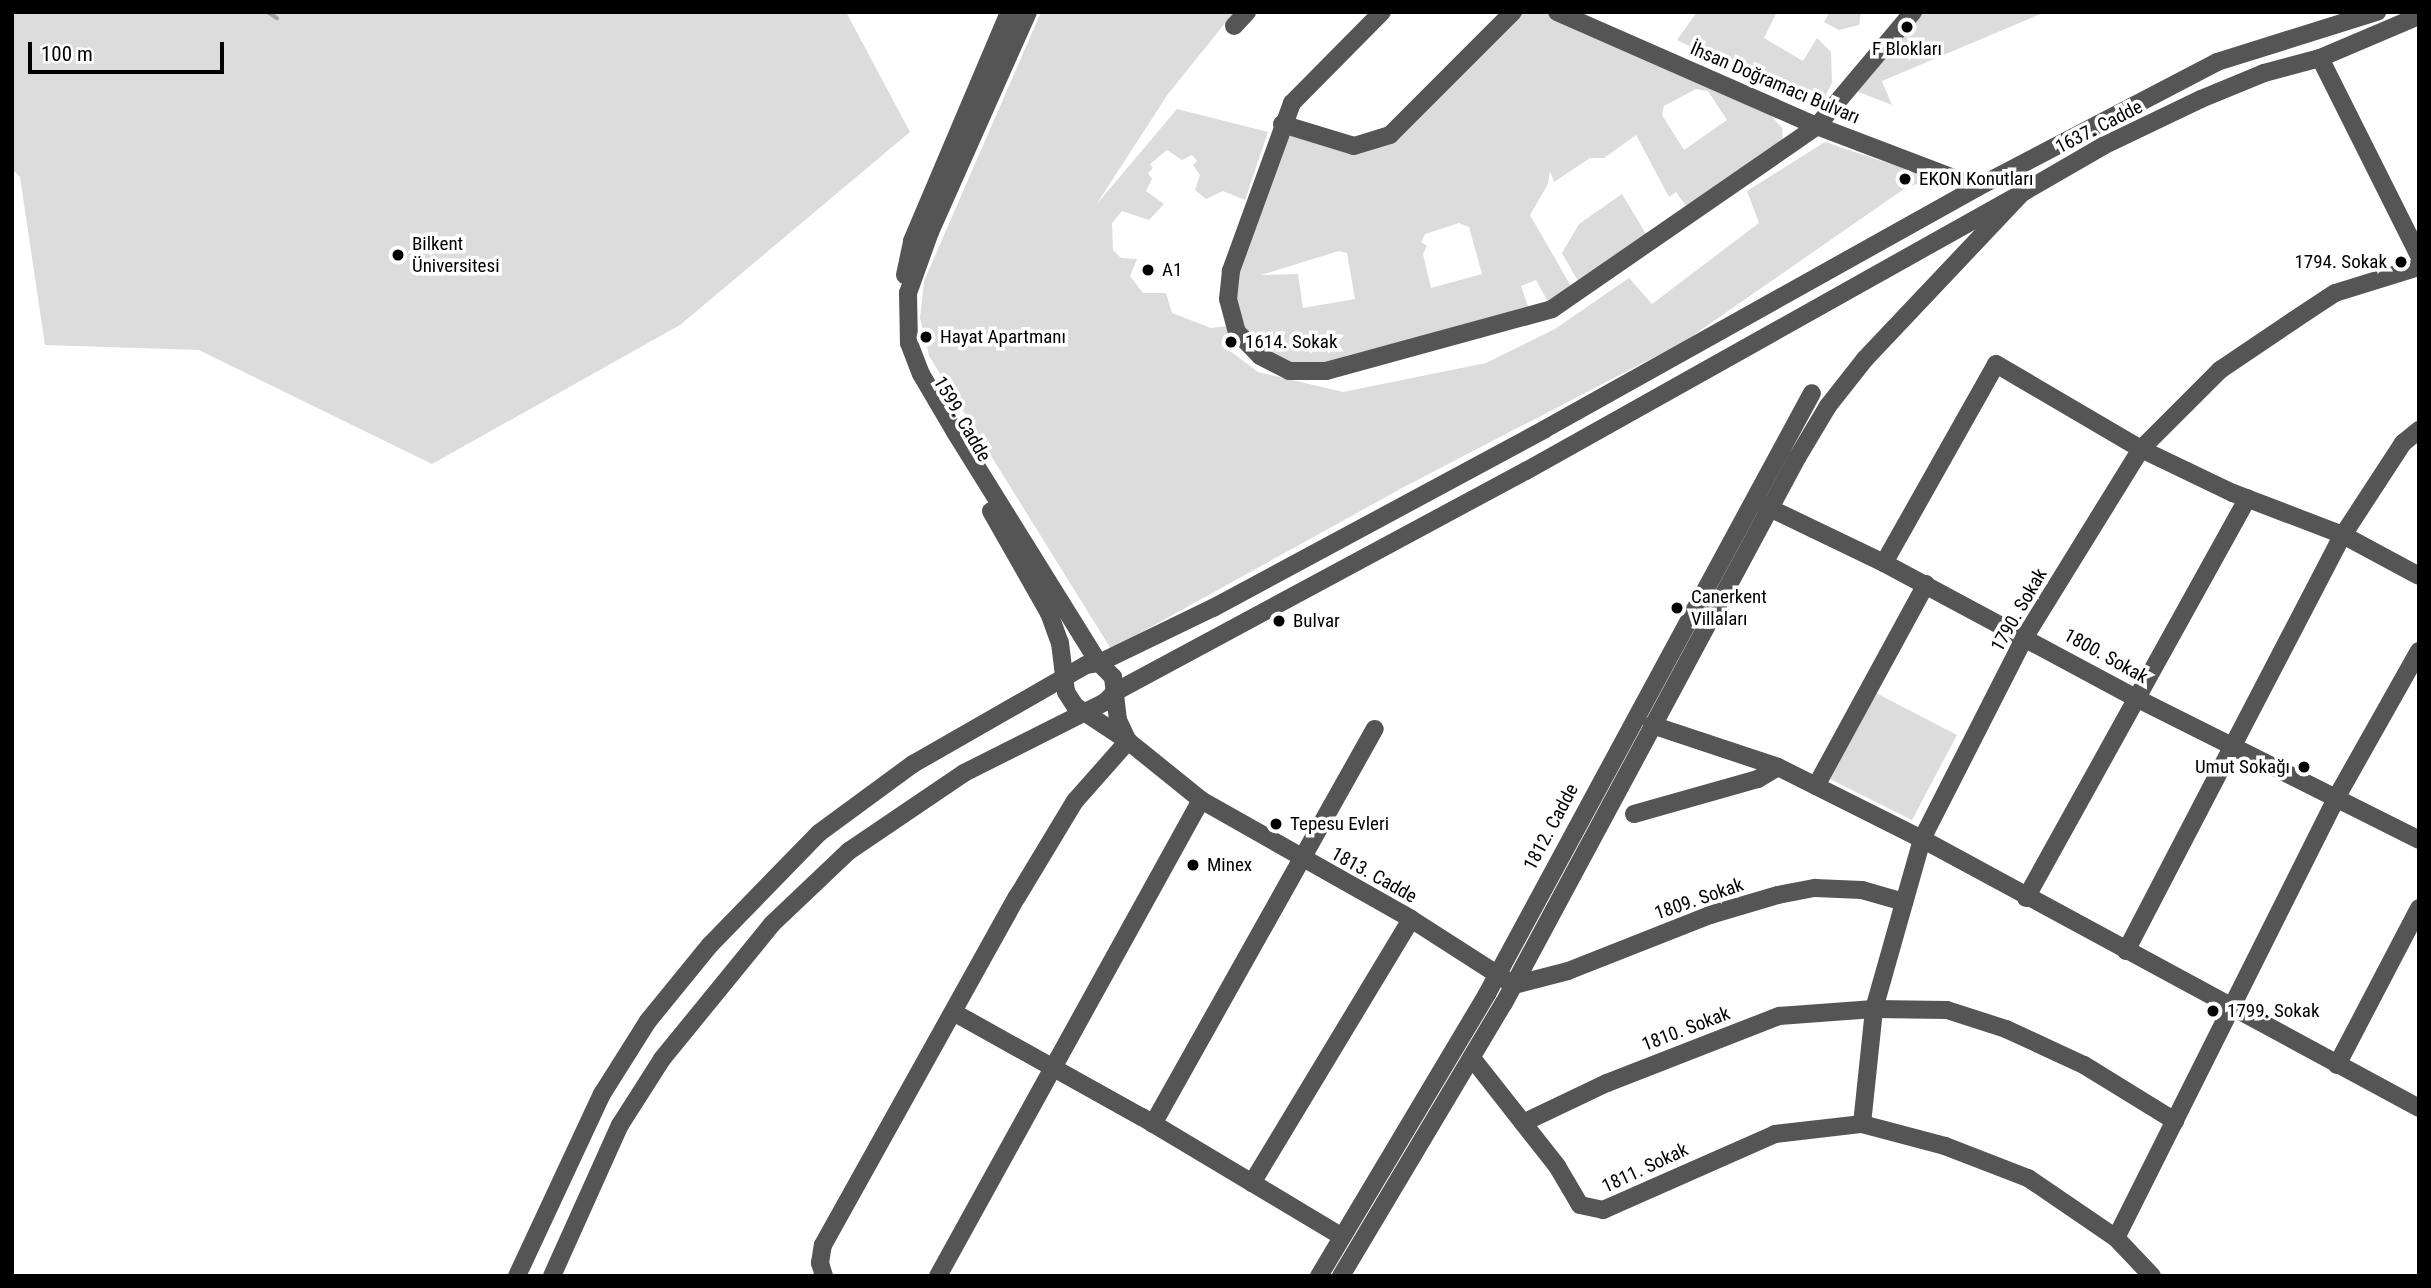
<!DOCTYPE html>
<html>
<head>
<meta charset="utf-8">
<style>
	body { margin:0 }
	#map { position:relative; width:2431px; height:1288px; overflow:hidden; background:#fff; font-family:"Roboto Condensed",sans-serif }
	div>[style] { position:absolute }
	.green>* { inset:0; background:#dcdcdc }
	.stream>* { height:3.5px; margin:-1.75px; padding:0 1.75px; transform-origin:1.75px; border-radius:1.75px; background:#a3a3a3 }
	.minor>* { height:18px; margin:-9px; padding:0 9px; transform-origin:9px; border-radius:9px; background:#555 }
	.dots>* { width:19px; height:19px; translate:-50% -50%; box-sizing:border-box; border:4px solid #fff; border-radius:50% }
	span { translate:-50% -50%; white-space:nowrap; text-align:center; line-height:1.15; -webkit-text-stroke:7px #fff; paint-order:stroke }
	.poi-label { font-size:19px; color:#000 }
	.left { translate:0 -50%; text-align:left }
	.right { translate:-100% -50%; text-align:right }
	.street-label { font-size:19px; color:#000 }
	.frame { position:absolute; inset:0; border:14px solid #000; pointer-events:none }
	.scale { position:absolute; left:28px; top:42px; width:196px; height:32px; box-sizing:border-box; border:4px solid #000; border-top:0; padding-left:9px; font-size:21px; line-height:24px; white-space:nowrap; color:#000; -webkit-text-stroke:5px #fff; paint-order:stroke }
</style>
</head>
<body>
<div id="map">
	<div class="green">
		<i style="clip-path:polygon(12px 12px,846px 12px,910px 132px,680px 325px,432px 464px,199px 350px,45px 345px,20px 177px,12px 169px)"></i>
		<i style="clip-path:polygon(1041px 12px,1234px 12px,1168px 94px,1096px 205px,1177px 109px,1268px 132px,1245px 200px,1223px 191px,1206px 199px,1195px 190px,1200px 175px,1193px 165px,1197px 161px,1192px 155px,1182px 160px,1167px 150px,1150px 164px,1153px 168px,1148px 173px,1152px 179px,1146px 191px,1164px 204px,1149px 220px,1122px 211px,1112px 223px,1113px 250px,1121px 258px,1137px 259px,1130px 276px,1143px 293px,1166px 293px,1172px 313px,1211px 328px,1227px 326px,1230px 351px,1258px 372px,1343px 392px,1486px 363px,1555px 329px,1629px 278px,1652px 304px,1759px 223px,1747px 191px,1825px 142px,1932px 178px,1904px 189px,1685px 341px,1402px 488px,1111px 649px,929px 356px,920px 318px,924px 281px)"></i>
		<i style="clip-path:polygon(evenodd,1523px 12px,1541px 12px,1768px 112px,1782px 128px,1783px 141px,1686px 206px,1676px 192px,1669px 197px,1636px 135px,1604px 158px,1590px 158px,1554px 182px,1550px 171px,1548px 184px,1530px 215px,1576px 295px,1552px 309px,1536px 280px,1521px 286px,1531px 315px,1458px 327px,1345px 356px,1346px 366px,1289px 371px,1237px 332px,1232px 267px,1282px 124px,1354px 146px,1391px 134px,1523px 12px,1696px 89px,1708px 91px,1727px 120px,1684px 150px,1662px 115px,1664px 106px,1696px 89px,1523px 12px,1459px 223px,1469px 227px,1482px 274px,1431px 288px,1423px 254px,1427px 246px,1421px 242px,1425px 234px,1459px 223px,1523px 12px,1339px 251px,1347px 253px,1355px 299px,1303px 308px,1298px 274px,1261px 275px,1339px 251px)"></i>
		<i style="clip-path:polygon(1697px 12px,1777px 12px,1764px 38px,1803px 61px,1817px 38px,1831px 52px,1832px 83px,1819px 108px,1677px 40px)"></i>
		<i style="clip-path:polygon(1830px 12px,1861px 12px,1859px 25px,1839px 30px,1824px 22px)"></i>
		<i style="clip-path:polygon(1916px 12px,2045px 12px,1882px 81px,1892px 105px,1851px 89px)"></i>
		<i style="clip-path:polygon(1622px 194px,1646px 234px,1583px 290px,1562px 253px,1579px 224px)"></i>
		<i style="clip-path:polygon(1876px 693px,1957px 735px,1912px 820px,1830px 779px)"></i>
	</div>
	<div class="stream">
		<i style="left:268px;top:12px;width:11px;rotate:34deg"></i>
	</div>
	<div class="minor">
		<i style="left:1028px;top:12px;width:241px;rotate:114deg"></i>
		<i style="left:930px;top:232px;width:65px;rotate:109.8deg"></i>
		<i style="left:908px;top:293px;width:50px;rotate:88.9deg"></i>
		<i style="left:909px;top:343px;width:33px;rotate:69deg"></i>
		<i style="left:921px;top:374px;width:67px;rotate:59.6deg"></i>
		<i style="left:955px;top:432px;width:272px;rotate:58.1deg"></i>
		<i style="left:1099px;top:663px;width:127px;rotate:-25.8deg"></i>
		<i style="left:1213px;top:608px;width:377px;rotate:-28.3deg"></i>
		<i style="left:1545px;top:429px;width:496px;rotate:-29.2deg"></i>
		<i style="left:1978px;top:187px;width:270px;rotate:-27.6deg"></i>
		<i style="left:2217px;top:62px;width:168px;rotate:-17.4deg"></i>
		<i style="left:1382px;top:12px;width:128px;rotate:134.7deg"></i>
		<i style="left:1292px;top:103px;width:179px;rotate:110deg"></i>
		<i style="left:1231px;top:271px;width:28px;rotate:96deg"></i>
		<i style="left:1228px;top:299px;width:34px;rotate:75deg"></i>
		<i style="left:1237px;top:332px;width:33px;rotate:46deg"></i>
		<i style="left:1260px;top:356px;width:33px;rotate:27deg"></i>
		<i style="left:1289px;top:371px;width:37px"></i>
		<i style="left:1326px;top:371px;width:234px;rotate:-15.3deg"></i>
		<i style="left:1552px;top:309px;width:322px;rotate:-34.6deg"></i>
		<i style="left:1817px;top:126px;width:149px;rotate:-49.9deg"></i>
		<i style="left:1557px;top:12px;width:284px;rotate:23.7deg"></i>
		<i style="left:1817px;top:126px;width:172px;rotate:20.8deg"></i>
		<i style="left:1234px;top:26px;width:19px;rotate:-47deg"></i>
		<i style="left:2320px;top:58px;width:221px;rotate:63.4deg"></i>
		<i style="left:1282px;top:124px;width:75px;rotate:17deg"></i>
		<i style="left:1354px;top:146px;width:38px;rotate:-17deg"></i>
		<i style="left:1390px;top:135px;width:174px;rotate:-45deg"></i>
		<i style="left:905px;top:275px;width:35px;rotate:-78deg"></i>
		<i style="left:912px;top:241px;width:249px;rotate:-67deg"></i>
		<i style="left:1761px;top:504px;width:136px;rotate:25.6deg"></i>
		<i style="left:1884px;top:563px;width:284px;rotate:28.2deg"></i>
		<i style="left:2134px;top:697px;width:319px;rotate:26.6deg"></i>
		<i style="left:991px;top:511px;width:117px;rotate:60.4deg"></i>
		<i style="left:1049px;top:613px;width:32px;rotate:70deg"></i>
		<i style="left:1060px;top:643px;width:49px;rotate:83deg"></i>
		<i style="left:1066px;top:692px;width:17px;rotate:57deg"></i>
		<i style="left:1075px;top:706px;width:64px;rotate:33.4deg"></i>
		<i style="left:1128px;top:741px;width:94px;rotate:38.9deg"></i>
		<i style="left:1201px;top:800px;width:241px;rotate:29.5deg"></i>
		<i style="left:1411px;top:919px;width:122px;rotate:32.7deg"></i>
		<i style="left:1884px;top:563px;width:228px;rotate:-60.6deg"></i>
		<i style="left:1996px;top:364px;width:168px;rotate:30.4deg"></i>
		<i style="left:2141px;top:449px;width:102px;rotate:25.6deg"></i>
		<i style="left:2233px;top:493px;width:118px;rotate:20.9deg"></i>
		<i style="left:2343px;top:535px;width:86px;rotate:28.3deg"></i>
		<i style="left:1652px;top:725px;width:133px;rotate:18.4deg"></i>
		<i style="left:1778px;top:767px;width:161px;rotate:26.6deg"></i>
		<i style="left:1922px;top:839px;width:565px;rotate:28.42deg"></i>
		<i style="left:1816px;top:786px;width:230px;rotate:-61.4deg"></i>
		<i style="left:1634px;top:814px;width:129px;rotate:-15.8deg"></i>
		<i style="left:1758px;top:779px;width:23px;rotate:-31deg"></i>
		<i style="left:2026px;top:898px;width:457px;rotate:-61deg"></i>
		<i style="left:2126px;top:951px;width:469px;rotate:-62.5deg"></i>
		<i style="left:2343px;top:535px;width:110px;rotate:-56.9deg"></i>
		<i style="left:2403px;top:443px;width:21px;rotate:-39deg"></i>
		<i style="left:1514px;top:985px;width:56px;rotate:-14.5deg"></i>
		<i style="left:1568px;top:971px;width:153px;rotate:-21.5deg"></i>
		<i style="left:1710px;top:915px;width:71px;rotate:-16.4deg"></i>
		<i style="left:1778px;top:895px;width:38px;rotate:-11deg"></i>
		<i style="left:1815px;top:888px;width:47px;rotate:2.4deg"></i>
		<i style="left:1862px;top:890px;width:44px;rotate:15.9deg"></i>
		<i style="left:953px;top:1012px;width:216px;rotate:29.1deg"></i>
		<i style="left:1142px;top:1117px;width:232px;rotate:30.9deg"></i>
		<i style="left:1472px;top:1058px;width:137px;rotate:51.8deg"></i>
		<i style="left:1557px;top:1166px;width:45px;rotate:59.5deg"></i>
		<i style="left:1580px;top:1205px;width:24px;rotate:12deg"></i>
		<i style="left:1603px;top:1210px;width:188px;rotate:-23.8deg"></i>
		<i style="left:1775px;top:1134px;width:88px;rotate:-6.6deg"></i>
		<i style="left:1862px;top:1124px;width:86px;rotate:14.8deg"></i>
		<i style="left:1945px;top:1146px;width:89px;rotate:21.1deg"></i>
		<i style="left:2028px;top:1178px;width:107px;rotate:34.3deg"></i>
		<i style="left:2116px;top:1238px;width:490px;rotate:-63.4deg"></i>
		<i style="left:2335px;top:800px;width:171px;rotate:-60.6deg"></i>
		<i style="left:2337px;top:1065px;width:177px;rotate:-62.4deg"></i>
		<i style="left:1523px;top:1123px;width:93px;rotate:-25.5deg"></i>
		<i style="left:1607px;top:1083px;width:185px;rotate:-21.3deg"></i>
		<i style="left:1779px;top:1016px;width:95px;rotate:-4.2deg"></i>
		<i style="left:1874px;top:1009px;width:73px;rotate:0.8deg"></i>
		<i style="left:1947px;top:1010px;width:62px;rotate:17.9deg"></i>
		<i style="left:2006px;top:1029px;width:86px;rotate:24.8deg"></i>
		<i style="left:2084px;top:1065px;width:107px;rotate:31.6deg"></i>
		<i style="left:1153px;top:1124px;width:453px;rotate:-60.7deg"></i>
		<i style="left:1862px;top:1124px;width:116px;rotate:-84deg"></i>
		<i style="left:1874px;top:1009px;width:177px;rotate:-74.2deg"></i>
		<i style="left:1922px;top:839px;width:229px;rotate:-63deg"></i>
		<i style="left:2026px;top:635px;width:219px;rotate:-58.3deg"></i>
		<i style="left:2141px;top:449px;width:112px;rotate:-45deg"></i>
		<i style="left:2220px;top:370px;width:89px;rotate:-34deg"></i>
		<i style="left:2294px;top:320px;width:49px;rotate:-33.4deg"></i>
		<i style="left:2335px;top:293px;width:88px;rotate:-17.2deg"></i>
		<i style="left:1252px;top:1183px;width:308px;rotate:-58.9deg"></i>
		<i style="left:2116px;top:1238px;width:52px;rotate:46.5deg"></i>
		<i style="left:517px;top:1276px;width:201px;rotate:-65deg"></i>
		<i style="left:602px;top:1094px;width:86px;rotate:-57.8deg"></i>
		<i style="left:648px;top:1021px;width:98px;rotate:-50.8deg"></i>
		<i style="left:710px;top:945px;width:156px;rotate:-45.8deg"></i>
		<i style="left:819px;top:833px;width:117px;rotate:-36.3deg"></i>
		<i style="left:913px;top:764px;width:199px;rotate:-29.8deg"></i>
		<i style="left:1086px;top:665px;width:13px;rotate:-9deg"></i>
		<i style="left:1099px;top:663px;width:20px;rotate:45deg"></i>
		<i style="left:1113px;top:677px;width:43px;rotate:83.4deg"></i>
		<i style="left:1118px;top:720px;width:23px;rotate:65deg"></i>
		<i style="left:552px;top:1276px;width:166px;rotate:-65.8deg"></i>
		<i style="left:620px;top:1125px;width:78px;rotate:-57.5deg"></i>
		<i style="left:662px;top:1059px;width:174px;rotate:-50.8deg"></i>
		<i style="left:772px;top:924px;width:106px;rotate:-43.5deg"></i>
		<i style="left:849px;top:851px;width:139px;rotate:-34.1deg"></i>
		<i style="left:964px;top:773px;width:158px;rotate:-26.7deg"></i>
		<i style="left:1105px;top:702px;width:14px;rotate:-45deg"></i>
		<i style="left:1115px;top:692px;width:467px;rotate:-28.3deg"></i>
		<i style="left:1526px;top:471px;width:569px;rotate:-29.27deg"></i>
		<i style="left:824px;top:1276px;width:14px;rotate:-107deg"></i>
		<i style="left:820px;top:1263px;width:18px;rotate:-81deg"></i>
		<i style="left:823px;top:1245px;width:398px;rotate:-60.9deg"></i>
		<i style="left:1017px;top:897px;width:112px;rotate:-58.9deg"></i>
		<i style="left:1075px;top:801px;width:80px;rotate:-48.5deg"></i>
		<i style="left:938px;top:1276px;width:544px;rotate:-61.08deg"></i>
		<i style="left:1319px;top:1276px;width:328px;rotate:-59.2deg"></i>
		<i style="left:1487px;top:994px;width:683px;rotate:-61.6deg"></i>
		<i style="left:1341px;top:1276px;width:318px;rotate:-59.2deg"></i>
		<i style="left:1504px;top:1003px;width:619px;rotate:-61.74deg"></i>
		<i style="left:1797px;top:458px;width:61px;rotate:-59.2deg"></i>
		<i style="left:1828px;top:406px;width:60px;rotate:-51.8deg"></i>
		<i style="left:1865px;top:359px;width:228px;rotate:-46.6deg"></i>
		<i style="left:2022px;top:193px;width:94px;rotate:-30.1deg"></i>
		<i style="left:2103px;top:146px;width:109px;rotate:-25.6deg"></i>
		<i style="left:2201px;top:99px;width:68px;rotate:-22.4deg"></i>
		<i style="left:2264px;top:73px;width:58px;rotate:-15deg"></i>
		<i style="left:2320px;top:58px;width:108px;rotate:-23deg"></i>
	</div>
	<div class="dots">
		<i style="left:1907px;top:27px;background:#000"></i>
		<i style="left:1905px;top:179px;background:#000"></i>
		<i style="left:398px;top:255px;background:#000"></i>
		<i style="left:2401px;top:262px;background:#000"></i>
		<i style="left:1148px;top:270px;background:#000"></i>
		<i style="left:926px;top:337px;background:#000"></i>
		<i style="left:1231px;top:342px;background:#000"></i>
		<i style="left:1677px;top:608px;background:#000"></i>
		<i style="left:1279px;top:621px;background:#000"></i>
		<i style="left:2304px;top:767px;background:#000"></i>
		<i style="left:1276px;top:824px;background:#000"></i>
		<i style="left:1193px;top:865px;background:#000"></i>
		<i style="left:2213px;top:1011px;background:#000"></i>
	</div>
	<div class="poi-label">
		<span style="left:1907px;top:49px">F Blokları</span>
		<span class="left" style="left:1919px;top:179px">EKON Konutları</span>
		<span class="left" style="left:412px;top:255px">Bilkent<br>Üniversitesi</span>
		<span class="right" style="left:2387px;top:262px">1794. Sokak</span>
		<span class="left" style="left:1162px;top:270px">A1</span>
		<span class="left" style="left:940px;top:337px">Hayat Apartmanı</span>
		<span class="left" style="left:1245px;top:342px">1614. Sokak</span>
		<span class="left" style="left:1691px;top:608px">Canerkent<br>Villaları</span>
		<span class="left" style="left:1293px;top:621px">Bulvar</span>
		<span class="right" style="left:2290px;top:767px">Umut Sokağı</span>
		<span class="left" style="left:1290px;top:824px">Tepesu Evleri</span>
		<span class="left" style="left:1207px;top:865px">Minex</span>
		<span class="left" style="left:2227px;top:1011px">1799. Sokak</span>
	</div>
	<div class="street-label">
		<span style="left:1775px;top:83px;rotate:23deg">İhsan Doğramacı Bulvarı</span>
		<span style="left:2099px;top:127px;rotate:-27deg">1637. Cadde</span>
		<span style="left:962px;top:419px;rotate:60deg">1599. Cadde</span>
		<span style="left:2019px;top:610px;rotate:-60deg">1790. Sokak</span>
		<span style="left:2106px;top:656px;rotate:29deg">1800. Sokak</span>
		<span style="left:1551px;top:827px;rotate:-62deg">1812. Cadde</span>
		<span style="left:1374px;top:875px;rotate:29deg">1813. Cadde</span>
		<span style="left:1699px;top:899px;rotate:-19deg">1809. Sokak</span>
		<span style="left:1686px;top:1029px;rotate:-21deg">1810. Sokak</span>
		<span style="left:1645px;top:1168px;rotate:-25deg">1811. Sokak</span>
	</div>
	<div class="frame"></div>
	<div class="scale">100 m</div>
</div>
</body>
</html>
